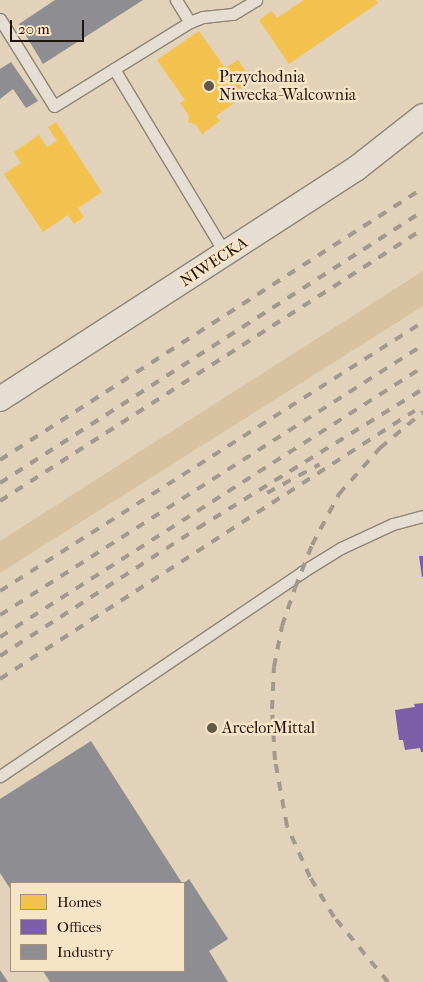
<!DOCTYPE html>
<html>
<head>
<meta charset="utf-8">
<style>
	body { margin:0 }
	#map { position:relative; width:423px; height:982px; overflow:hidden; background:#e2d2b9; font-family:"IM FELL French Canon",serif }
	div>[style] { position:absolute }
	.green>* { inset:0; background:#d8c2a1 }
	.homes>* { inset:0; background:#f2c14e }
	.offices>* { inset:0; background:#7b5ea7 }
	.industry>* { inset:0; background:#8d8d92 }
	.roads { filter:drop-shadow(1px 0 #8e8476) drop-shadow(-1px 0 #8e8476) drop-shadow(0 1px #8e8476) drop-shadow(0 -1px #8e8476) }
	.lane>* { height:11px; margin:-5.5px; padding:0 5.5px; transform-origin:5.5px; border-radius:5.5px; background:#e6ded2 }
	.street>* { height:24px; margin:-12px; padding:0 12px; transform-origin:12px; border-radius:12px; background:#e6ded2 }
	.rail>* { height:4px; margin-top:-2px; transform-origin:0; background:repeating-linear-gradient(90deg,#a1998f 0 9px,transparent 0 18px) }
	.dots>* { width:14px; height:14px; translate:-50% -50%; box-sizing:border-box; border:2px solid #f7e4c6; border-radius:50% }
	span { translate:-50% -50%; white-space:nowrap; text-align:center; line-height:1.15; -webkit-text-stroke:5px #f7e4c6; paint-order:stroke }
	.poi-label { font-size:16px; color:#20140d }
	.left { translate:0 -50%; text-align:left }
	.street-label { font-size:16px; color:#20140d }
	.legend { position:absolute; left:10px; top:882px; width:175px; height:90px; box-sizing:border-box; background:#f7e4c6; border:1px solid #a1917c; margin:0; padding:6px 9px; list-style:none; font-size:15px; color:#20140d }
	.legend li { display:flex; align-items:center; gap:10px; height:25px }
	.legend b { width:25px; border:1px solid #a1917c }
	.scale { position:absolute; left:10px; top:20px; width:74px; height:22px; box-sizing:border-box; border:2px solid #20140d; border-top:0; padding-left:6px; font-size:15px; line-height:18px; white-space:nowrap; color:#20140d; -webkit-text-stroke:4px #f7e4c6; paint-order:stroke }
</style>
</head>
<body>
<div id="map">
	<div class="green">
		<i style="clip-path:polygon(423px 271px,423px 306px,0 573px,0 541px)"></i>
	</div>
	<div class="homes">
		<i style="clip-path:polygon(304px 0,376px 0,378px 3px,289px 64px,259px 20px,272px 11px,277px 18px)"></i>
		<i style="clip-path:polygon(199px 31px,225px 68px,238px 60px,252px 80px,235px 92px,240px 99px,216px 116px,220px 121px,202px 134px,196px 125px,188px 122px,189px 116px,180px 103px,185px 100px,157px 60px)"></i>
		<i style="clip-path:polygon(56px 122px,102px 192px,78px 208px,84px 217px,74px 224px,68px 215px,43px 232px,4px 174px,21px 163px,14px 152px,39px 135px,47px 147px,57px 141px,48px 127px)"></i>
	</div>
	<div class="offices">
		<i style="clip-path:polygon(419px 556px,423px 556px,423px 577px,422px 577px)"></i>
		<i style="clip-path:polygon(423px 703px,423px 752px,421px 752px,420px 748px,405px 750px,403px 740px,399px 740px,395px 710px,415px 707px,414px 704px)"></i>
	</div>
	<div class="industry">
		<i style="clip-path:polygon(55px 0,143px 0,43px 64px,19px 24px)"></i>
		<i style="clip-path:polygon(11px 62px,38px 101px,26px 108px,13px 89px,0 99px,0 69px)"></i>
		<i style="clip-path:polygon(91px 741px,182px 883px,11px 883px,11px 890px,0 873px,0 799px)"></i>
		<i style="clip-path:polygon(189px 879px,228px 939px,209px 951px,228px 982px,50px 982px,43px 971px,184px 971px,184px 883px)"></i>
		<i style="clip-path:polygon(0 970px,8px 982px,0 982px)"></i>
	</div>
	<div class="roads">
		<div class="lane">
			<i style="left:176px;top:0;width:26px;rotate:58deg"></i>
			<i style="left:0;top:19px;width:102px;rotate:58.2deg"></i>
			<i style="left:54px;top:106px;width:160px;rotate:-31.7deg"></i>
			<i style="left:190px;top:22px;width:14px;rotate:-21deg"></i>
			<i style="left:203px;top:17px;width:30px;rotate:-6deg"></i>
			<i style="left:233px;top:14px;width:27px;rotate:-31deg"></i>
			<i style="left:114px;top:69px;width:217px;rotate:58.9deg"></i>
			<i style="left:0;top:776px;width:364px;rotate:-34deg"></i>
			<i style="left:302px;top:572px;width:46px;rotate:-31.6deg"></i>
			<i style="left:341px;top:548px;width:57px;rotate:-24.8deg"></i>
			<i style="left:393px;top:524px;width:31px;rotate:-15deg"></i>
		</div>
		<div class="street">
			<i style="left:0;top:399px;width:425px;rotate:-32.9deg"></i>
			<i style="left:357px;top:168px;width:84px;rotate:-38.2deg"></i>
		</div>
	</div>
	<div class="rail">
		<i style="left:0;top:460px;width:503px;rotate:-32.74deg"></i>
		<i style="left:0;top:483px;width:503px;rotate:-32.74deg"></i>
		<i style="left:267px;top:493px;width:60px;rotate:-28.7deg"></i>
		<i style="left:0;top:501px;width:503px;rotate:-32.74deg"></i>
		<i style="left:0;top:591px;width:501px;rotate:-32.45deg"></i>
		<i style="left:0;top:615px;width:502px;rotate:-32.55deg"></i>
		<i style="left:0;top:637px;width:502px;rotate:-32.55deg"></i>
		<i style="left:0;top:656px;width:236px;rotate:-32.9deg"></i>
		<i style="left:198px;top:528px;width:264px;rotate:-31.7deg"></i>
		<i style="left:0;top:679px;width:494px;rotate:-32.9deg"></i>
		<i style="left:388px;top:982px;width:85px;rotate:-129.7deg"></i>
		<i style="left:334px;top:917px;width:47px;rotate:-121deg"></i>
		<i style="left:310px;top:877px;width:56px;rotate:-114.3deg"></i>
		<i style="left:287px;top:826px;width:67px;rotate:-100.3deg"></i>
		<i style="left:275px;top:760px;width:51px;rotate:-93.4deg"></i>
		<i style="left:272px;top:709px;width:42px;rotate:-87.3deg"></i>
		<i style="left:274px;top:667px;width:42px;rotate:-79deg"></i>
		<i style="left:282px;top:626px;width:40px;rotate:-71.1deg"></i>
		<i style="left:295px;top:588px;width:46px;rotate:-68.4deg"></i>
		<i style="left:312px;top:545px;width:58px;rotate:-62.1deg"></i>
		<i style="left:339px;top:494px;width:62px;rotate:-48.3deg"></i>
		<i style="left:380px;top:448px;width:56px;rotate:-39.9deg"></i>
	</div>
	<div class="dots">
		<i style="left:209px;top:86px;background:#645649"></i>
		<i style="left:212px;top:728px;background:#645649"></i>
	</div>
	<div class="poi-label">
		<span class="left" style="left:219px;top:86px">Przychodnia<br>Niwecka-Walcownia</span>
		<span class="left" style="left:222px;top:728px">ArcelorMittal</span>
	</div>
	<div class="street-label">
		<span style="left:214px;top:262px;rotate:-33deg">NIWECKA</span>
	</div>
	<ul class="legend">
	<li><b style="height:14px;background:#f2c14e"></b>Homes</li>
	<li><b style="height:14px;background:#7b5ea7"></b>Offices</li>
	<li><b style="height:14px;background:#8d8d92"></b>Industry</li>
	</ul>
	<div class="scale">20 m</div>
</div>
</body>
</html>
